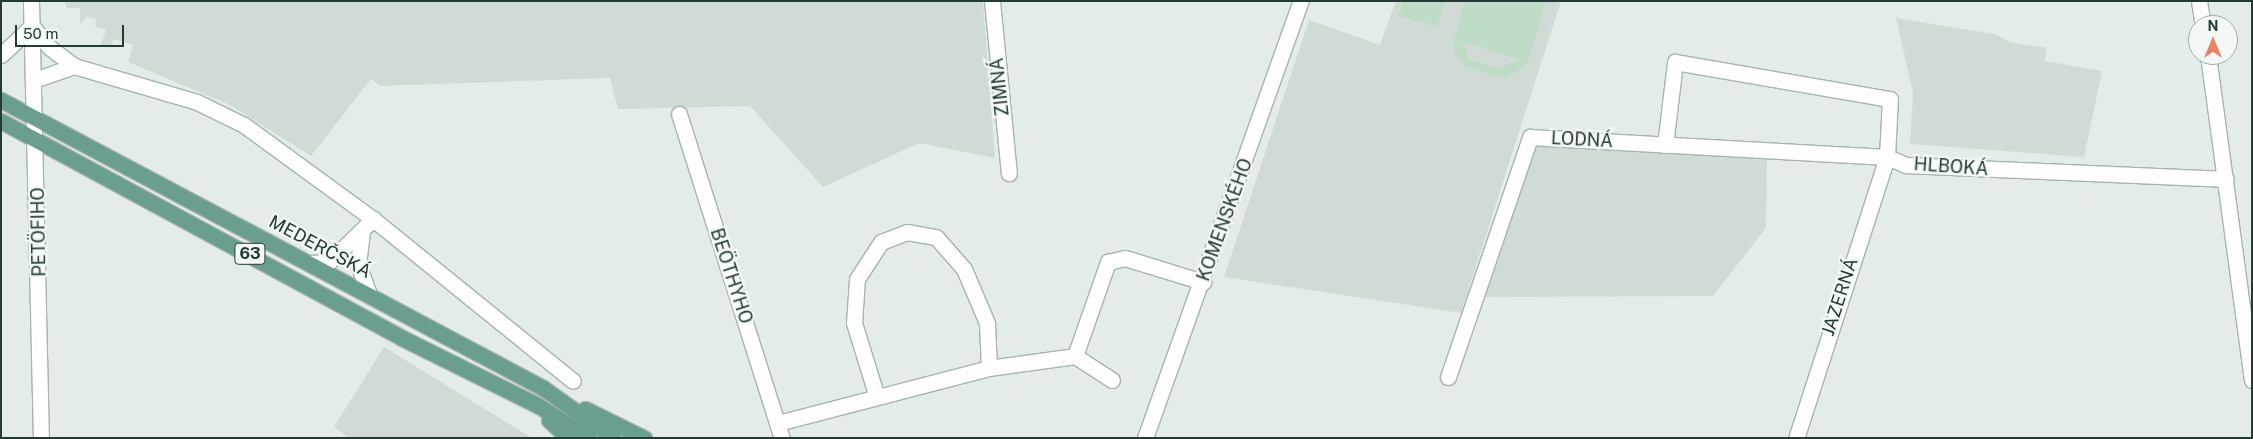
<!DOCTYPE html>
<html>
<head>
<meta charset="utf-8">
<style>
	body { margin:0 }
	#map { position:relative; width:2253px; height:439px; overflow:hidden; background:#e3ece8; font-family:"Public Sans",sans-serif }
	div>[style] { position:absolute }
	.built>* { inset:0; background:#d1dbd6 }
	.green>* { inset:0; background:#bddbc5 }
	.roads { filter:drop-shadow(1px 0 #a6b3af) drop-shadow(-1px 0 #a6b3af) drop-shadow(0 1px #a6b3af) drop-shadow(0 -1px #a6b3af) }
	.minor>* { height:15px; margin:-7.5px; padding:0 7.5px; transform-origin:7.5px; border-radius:7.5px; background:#fff }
	.primary>* { height:15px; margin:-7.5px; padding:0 7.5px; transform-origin:7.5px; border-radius:7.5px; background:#6a9e90 }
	span { translate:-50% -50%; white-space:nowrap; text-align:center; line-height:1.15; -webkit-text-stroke:4.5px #f3f8f6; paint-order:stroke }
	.shield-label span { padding:1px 4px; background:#f3f8f6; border:1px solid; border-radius:4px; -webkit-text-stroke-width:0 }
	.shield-label { font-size:16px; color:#243b35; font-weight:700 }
	.street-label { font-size:18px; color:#243b35 }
	.frame { position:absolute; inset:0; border:2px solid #243b35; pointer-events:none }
	.north { position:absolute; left:2188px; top:15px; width:50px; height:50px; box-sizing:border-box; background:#f3f8f6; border:1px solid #a0aca9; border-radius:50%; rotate:0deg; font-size:14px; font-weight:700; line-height:20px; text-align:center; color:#243b35 }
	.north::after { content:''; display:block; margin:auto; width:18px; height:22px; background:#e88464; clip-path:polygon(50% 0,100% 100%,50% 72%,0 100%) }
	.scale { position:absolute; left:15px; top:25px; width:109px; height:22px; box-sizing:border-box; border:2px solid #243b35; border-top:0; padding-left:6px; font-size:15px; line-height:18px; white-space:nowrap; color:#243b35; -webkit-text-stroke:4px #f3f8f6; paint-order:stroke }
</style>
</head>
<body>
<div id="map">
	<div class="built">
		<i style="clip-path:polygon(65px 1px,983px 1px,995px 158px,919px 143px,823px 187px,750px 106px,618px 109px,610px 78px,380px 86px,371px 79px,311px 156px,228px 104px,128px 62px,133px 45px,114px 39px,110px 48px,101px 45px,106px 30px,95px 26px,96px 19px,86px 17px,80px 26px,80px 8px,66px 8px)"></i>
		<i style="clip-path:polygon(1396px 1px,1561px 1px,1461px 313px,1224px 277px,1309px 20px,1380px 45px)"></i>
		<i style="clip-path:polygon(1896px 18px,1995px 34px,2010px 42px,2047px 48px,2045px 61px,2102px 71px,2084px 157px,1910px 144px,1913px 93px)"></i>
		<i style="clip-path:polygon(1537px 145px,1767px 159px,1766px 228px,1713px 296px,1484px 297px)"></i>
		<i style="clip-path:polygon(384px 347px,532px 438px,348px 438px,334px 427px)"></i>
	</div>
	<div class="green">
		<i style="clip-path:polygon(1403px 1px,1445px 1px,1437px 27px,1399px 16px)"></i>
		<i style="clip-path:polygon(evenodd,1465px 1px,1546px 1px,1528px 62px,1513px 74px,1497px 77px,1465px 65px,1455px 54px,1454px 40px,1465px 1px,1463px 43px,1463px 42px,1521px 60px,1498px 68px,1469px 60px,1463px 43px)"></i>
	</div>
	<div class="roads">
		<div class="minor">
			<i style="left:31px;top:1px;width:437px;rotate:88.7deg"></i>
			<i style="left:992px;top:1px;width:173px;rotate:84.4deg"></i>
			<i style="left:2199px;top:1px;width:24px;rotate:81deg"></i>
			<i style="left:32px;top:26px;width:27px;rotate:51deg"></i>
			<i style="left:49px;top:47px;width:31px;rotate:37deg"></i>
			<i style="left:74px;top:66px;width:128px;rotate:16.3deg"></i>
			<i style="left:197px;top:102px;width:52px;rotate:26.1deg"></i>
			<i style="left:244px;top:125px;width:160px;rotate:36.1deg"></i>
			<i style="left:373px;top:219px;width:257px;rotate:39deg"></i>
			<i style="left:1px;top:55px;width:42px;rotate:-43.1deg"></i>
			<i style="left:2208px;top:55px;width:328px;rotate:82.3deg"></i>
			<i style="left:34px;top:80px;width:42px;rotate:-19.3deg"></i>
			<i style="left:679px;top:114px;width:340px;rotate:72.4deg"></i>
			<i style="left:1665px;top:145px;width:84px;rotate:-83.1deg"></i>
			<i style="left:1675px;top:62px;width:218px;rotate:9.8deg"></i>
			<i style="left:1890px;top:99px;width:58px;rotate:93deg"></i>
			<i style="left:1887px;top:157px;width:295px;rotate:107.9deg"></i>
			<i style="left:362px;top:232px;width:32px;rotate:97deg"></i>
			<i style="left:358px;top:264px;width:32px;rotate:70deg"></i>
			<i style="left:310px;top:263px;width:19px;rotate:-3deg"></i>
			<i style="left:329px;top:262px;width:62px;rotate:-44.3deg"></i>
			<i style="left:1075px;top:356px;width:100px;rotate:-70.7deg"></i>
			<i style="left:1108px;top:262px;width:17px;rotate:-13deg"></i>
			<i style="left:1125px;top:258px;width:82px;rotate:17.1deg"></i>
			<i style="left:1075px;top:356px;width:44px;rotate:33deg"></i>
			<i style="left:1448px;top:377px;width:254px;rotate:-71.1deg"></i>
			<i style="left:1530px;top:137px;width:358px;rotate:3.2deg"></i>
			<i style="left:1887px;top:157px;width:21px;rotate:23deg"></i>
			<i style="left:1906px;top:165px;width:320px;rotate:2.5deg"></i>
			<i style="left:876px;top:394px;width:74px;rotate:-107.2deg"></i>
			<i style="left:854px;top:323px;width:44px;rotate:-86.1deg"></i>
			<i style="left:857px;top:279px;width:44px;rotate:-57deg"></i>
			<i style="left:881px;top:242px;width:28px;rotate:-21deg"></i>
			<i style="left:907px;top:232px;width:29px;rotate:10deg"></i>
			<i style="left:936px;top:237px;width:43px;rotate:48.8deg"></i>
			<i style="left:964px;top:269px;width:59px;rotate:66.9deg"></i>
			<i style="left:987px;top:323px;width:45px;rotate:87.5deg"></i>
			<i style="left:778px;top:423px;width:218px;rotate:-14.6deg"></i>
			<i style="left:989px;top:368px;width:87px;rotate:-7.9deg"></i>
			<i style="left:1145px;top:438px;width:464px;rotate:-70.4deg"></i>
		</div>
		<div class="primary">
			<i style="left:1px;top:100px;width:614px;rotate:27.98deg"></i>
			<i style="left:543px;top:388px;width:86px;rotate:35.5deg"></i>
			<i style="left:1px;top:121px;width:456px;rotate:28.4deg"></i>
			<i style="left:402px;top:338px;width:153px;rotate:26.4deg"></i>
			<i style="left:539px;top:406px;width:59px;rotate:32.6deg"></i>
			<i style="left:585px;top:409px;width:66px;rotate:26.2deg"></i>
			<i style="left:549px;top:420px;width:26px;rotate:43deg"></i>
		</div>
	</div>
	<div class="shield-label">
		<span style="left:250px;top:254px">63</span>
	</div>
	<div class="street-label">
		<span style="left:1000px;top:87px;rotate:-96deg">ZIMNÁ</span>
		<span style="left:1582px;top:140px;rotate:3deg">LODNÁ</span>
		<span style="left:1951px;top:167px;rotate:4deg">HLBOKÁ</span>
		<span style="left:1225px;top:220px;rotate:-70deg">KOMENSKÉHO</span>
		<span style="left:39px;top:232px;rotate:-91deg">PETÖFIHO</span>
		<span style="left:320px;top:247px;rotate:28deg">MEDERČSKÁ</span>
		<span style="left:731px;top:276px;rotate:72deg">BEÖTHYHO</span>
		<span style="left:1840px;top:297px;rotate:-72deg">JAZERNÁ</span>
	</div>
	<div class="frame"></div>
	<div class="north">N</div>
	<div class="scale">50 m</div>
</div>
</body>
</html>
